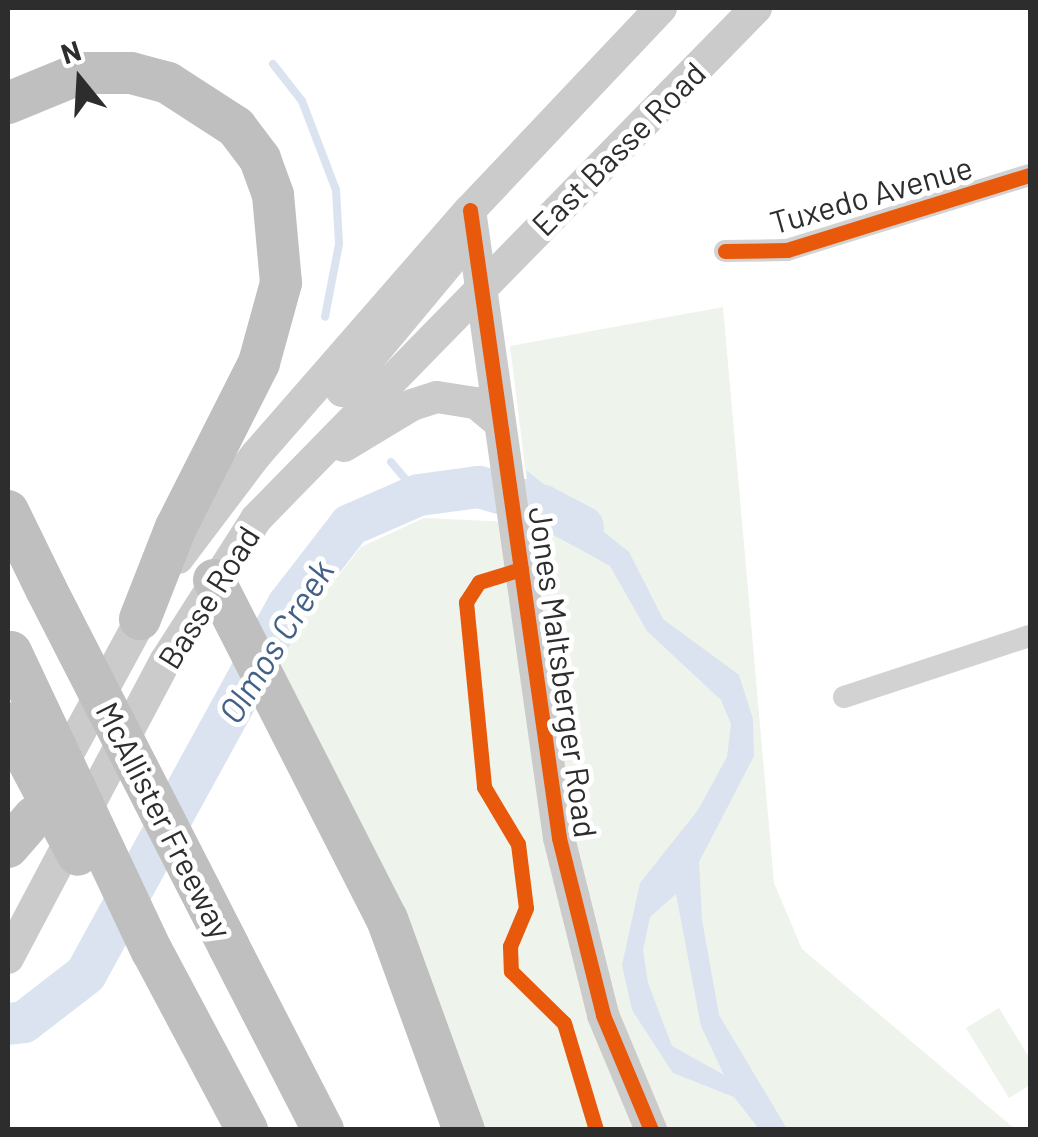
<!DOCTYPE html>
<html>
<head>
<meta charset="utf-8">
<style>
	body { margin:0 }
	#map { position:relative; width:1038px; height:1137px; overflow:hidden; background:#fff; font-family:Barlow,sans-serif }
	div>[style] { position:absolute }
	.green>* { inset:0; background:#eef3ec }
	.water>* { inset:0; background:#dae3ef }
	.stream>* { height:8px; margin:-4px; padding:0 4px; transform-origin:4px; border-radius:4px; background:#dae3ef }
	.river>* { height:42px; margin:-21px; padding:0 21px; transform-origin:21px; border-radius:21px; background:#dae3ef }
	.street>* { height:22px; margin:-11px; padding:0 11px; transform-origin:11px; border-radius:11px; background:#d2d2d2 }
	.secondary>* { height:32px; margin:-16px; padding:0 16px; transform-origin:16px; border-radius:16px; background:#cbcbcb }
	.highway>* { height:42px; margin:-21px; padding:0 21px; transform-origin:21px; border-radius:21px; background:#bfbfbf }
	.highway-bridge>* { height:42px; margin:-21px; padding:0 21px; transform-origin:21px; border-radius:21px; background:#bfbfbf }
	.cycleway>* { height:15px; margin:-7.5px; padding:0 7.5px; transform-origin:7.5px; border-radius:7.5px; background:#e8590c }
	span { translate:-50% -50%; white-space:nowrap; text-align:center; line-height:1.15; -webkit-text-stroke:10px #fff; paint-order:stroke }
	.street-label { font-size:32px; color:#2d2d2d }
	.water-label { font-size:35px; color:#436187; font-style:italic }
	.frame { position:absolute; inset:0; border:10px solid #2d2d2d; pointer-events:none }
	.north { position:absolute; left:30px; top:30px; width:100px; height:100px; -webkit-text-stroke:8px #fff; paint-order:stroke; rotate:342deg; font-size:28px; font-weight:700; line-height:40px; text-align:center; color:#2d2d2d }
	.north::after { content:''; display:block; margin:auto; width:35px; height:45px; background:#2d2d2d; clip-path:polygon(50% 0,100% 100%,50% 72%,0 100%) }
</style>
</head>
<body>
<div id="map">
	<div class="green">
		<i style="clip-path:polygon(723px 307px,774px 883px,802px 949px,1015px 1129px,474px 1129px,274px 675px,304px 619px,361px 547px,424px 518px,532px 523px,510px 346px)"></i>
		<i style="clip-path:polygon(999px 1008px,1030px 1059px,1030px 1085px,1009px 1098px,966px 1028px)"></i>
	</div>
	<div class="water">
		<i style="clip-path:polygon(evenodd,526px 470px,629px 552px,663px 619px,739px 675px,753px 719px,754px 756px,699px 862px,702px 920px,719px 1015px,787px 1129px,759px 1129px,734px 1097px,673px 1073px,632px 1010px,622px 965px,640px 883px,698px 810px,727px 757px,731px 724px,721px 700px,647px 631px,610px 566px,533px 523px,526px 470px,676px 894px,701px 1026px,724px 1075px,672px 1046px,648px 983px,643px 950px,650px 917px,676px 894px)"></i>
	</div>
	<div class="stream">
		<i style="left:273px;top:64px;width:47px;rotate:51.9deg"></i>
		<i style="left:302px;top:101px;width:95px;rotate:69.1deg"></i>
		<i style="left:336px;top:190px;width:54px;rotate:86.8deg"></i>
		<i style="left:339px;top:244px;width:74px;rotate:100.9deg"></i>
		<i style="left:391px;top:462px;width:43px;rotate:49.7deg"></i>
	</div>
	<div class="river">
		<i style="left:8px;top:1024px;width:16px;rotate:-7deg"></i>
		<i style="left:24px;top:1022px;width:78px;rotate:-37.7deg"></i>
		<i style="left:86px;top:974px;width:421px;rotate:-61.3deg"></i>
		<i style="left:288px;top:605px;width:101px;rotate:-52.2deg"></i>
		<i style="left:350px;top:525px;width:75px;rotate:-23.5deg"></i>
		<i style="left:419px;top:495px;width:61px;rotate:-7.6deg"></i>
		<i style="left:479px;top:487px;width:67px;rotate:16.5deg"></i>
		<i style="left:543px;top:506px;width:45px;rotate:27.7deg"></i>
	</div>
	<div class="street">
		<i style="left:725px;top:251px;width:62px;rotate:-0.9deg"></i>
		<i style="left:787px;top:250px;width:254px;rotate:-17.2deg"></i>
		<i style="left:844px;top:697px;width:196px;rotate:-18.2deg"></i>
	</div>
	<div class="secondary">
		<i style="left:470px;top:210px;width:634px;rotate:81.93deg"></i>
		<i style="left:559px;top:838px;width:182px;rotate:76deg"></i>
		<i style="left:603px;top:1015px;width:125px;rotate:67.3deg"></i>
		<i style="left:342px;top:391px;width:186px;rotate:-50.2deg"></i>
		<i style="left:344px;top:446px;width:79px;rotate:-31.1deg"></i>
		<i style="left:412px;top:405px;width:26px;rotate:-18deg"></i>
		<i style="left:437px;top:397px;width:39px;rotate:9deg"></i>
		<i style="left:476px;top:403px;width:30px;rotate:40deg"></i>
		<i style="left:178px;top:558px;width:129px;rotate:-52.9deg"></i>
		<i style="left:256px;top:455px;width:325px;rotate:-48.9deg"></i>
		<i style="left:470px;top:210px;width:278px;rotate:-46.6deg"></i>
		<i style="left:56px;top:776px;width:201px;rotate:-61.5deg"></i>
		<i style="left:8px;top:958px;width:337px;rotate:-62.1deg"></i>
		<i style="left:166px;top:660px;width:167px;rotate:-57.4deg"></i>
		<i style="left:256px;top:519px;width:715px;rotate:-45.62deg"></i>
	</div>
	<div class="highway">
		<i style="left:8px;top:103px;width:79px;rotate:-22.3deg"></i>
		<i style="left:81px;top:73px;width:50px"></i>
		<i style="left:131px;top:73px;width:38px;rotate:15deg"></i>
		<i style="left:168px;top:83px;width:81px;rotate:32.9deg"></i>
		<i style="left:236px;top:127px;width:40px;rotate:53deg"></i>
		<i style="left:260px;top:159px;width:38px;rotate:70deg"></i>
		<i style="left:273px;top:195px;width:88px;rotate:84.8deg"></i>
		<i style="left:281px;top:283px;width:83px;rotate:105.4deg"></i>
		<i style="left:259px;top:363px;width:184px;rotate:116.8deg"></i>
		<i style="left:176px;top:527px;width:99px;rotate:111.4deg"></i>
		<i style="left:8px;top:511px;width:87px;rotate:64deg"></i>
		<i style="left:214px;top:580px;width:381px;rotate:63deg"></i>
		<i style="left:387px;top:919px;width:225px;rotate:70deg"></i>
		<i style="left:8px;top:847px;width:40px;rotate:-49deg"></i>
		<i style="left:229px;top:947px;width:206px;rotate:62.8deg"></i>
		<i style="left:152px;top:951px;width:203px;rotate:62deg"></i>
	</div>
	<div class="highway-bridge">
		<i style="left:46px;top:589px;width:402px;rotate:62.9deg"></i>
		<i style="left:11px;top:652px;width:331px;rotate:64.8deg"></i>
		<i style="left:8px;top:723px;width:149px;rotate:62.1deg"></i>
	</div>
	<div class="cycleway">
		<i style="left:470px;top:210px;width:634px;rotate:81.93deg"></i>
		<i style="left:559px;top:838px;width:182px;rotate:76deg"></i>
		<i style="left:603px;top:1015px;width:125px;rotate:67.3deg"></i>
		<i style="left:725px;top:251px;width:62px;rotate:-0.9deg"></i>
		<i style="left:787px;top:250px;width:254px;rotate:-17.2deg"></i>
		<i style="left:521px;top:569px;width:44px;rotate:162.8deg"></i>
		<i style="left:479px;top:582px;width:24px;rotate:123deg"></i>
		<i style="left:466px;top:602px;width:186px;rotate:84.4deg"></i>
		<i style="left:484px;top:787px;width:66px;rotate:59.2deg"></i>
		<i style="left:518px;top:844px;width:64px;rotate:82.9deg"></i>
		<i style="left:526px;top:908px;width:41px;rotate:112.8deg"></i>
		<i style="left:510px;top:946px;width:25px;rotate:88deg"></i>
		<i style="left:511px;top:971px;width:74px;rotate:44.5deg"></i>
		<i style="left:564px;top:1023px;width:112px;rotate:73.3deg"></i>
	</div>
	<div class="street-label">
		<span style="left:618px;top:148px;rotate:-45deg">East Basse Road</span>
		<span style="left:871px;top:194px;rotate:-16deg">Tuxedo Avenue</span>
		<span style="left:208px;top:597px;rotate:-58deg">Basse Road</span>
		<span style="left:564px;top:672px;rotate:82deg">Jones Maltsberger Road</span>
		<span style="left:165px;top:820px;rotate:63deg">McAllister Freeway</span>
	</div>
	<div class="water-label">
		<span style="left:275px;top:641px;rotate:-58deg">Olmos Creek</span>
	</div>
	<div class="frame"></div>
	<div class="north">N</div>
</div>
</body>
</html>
